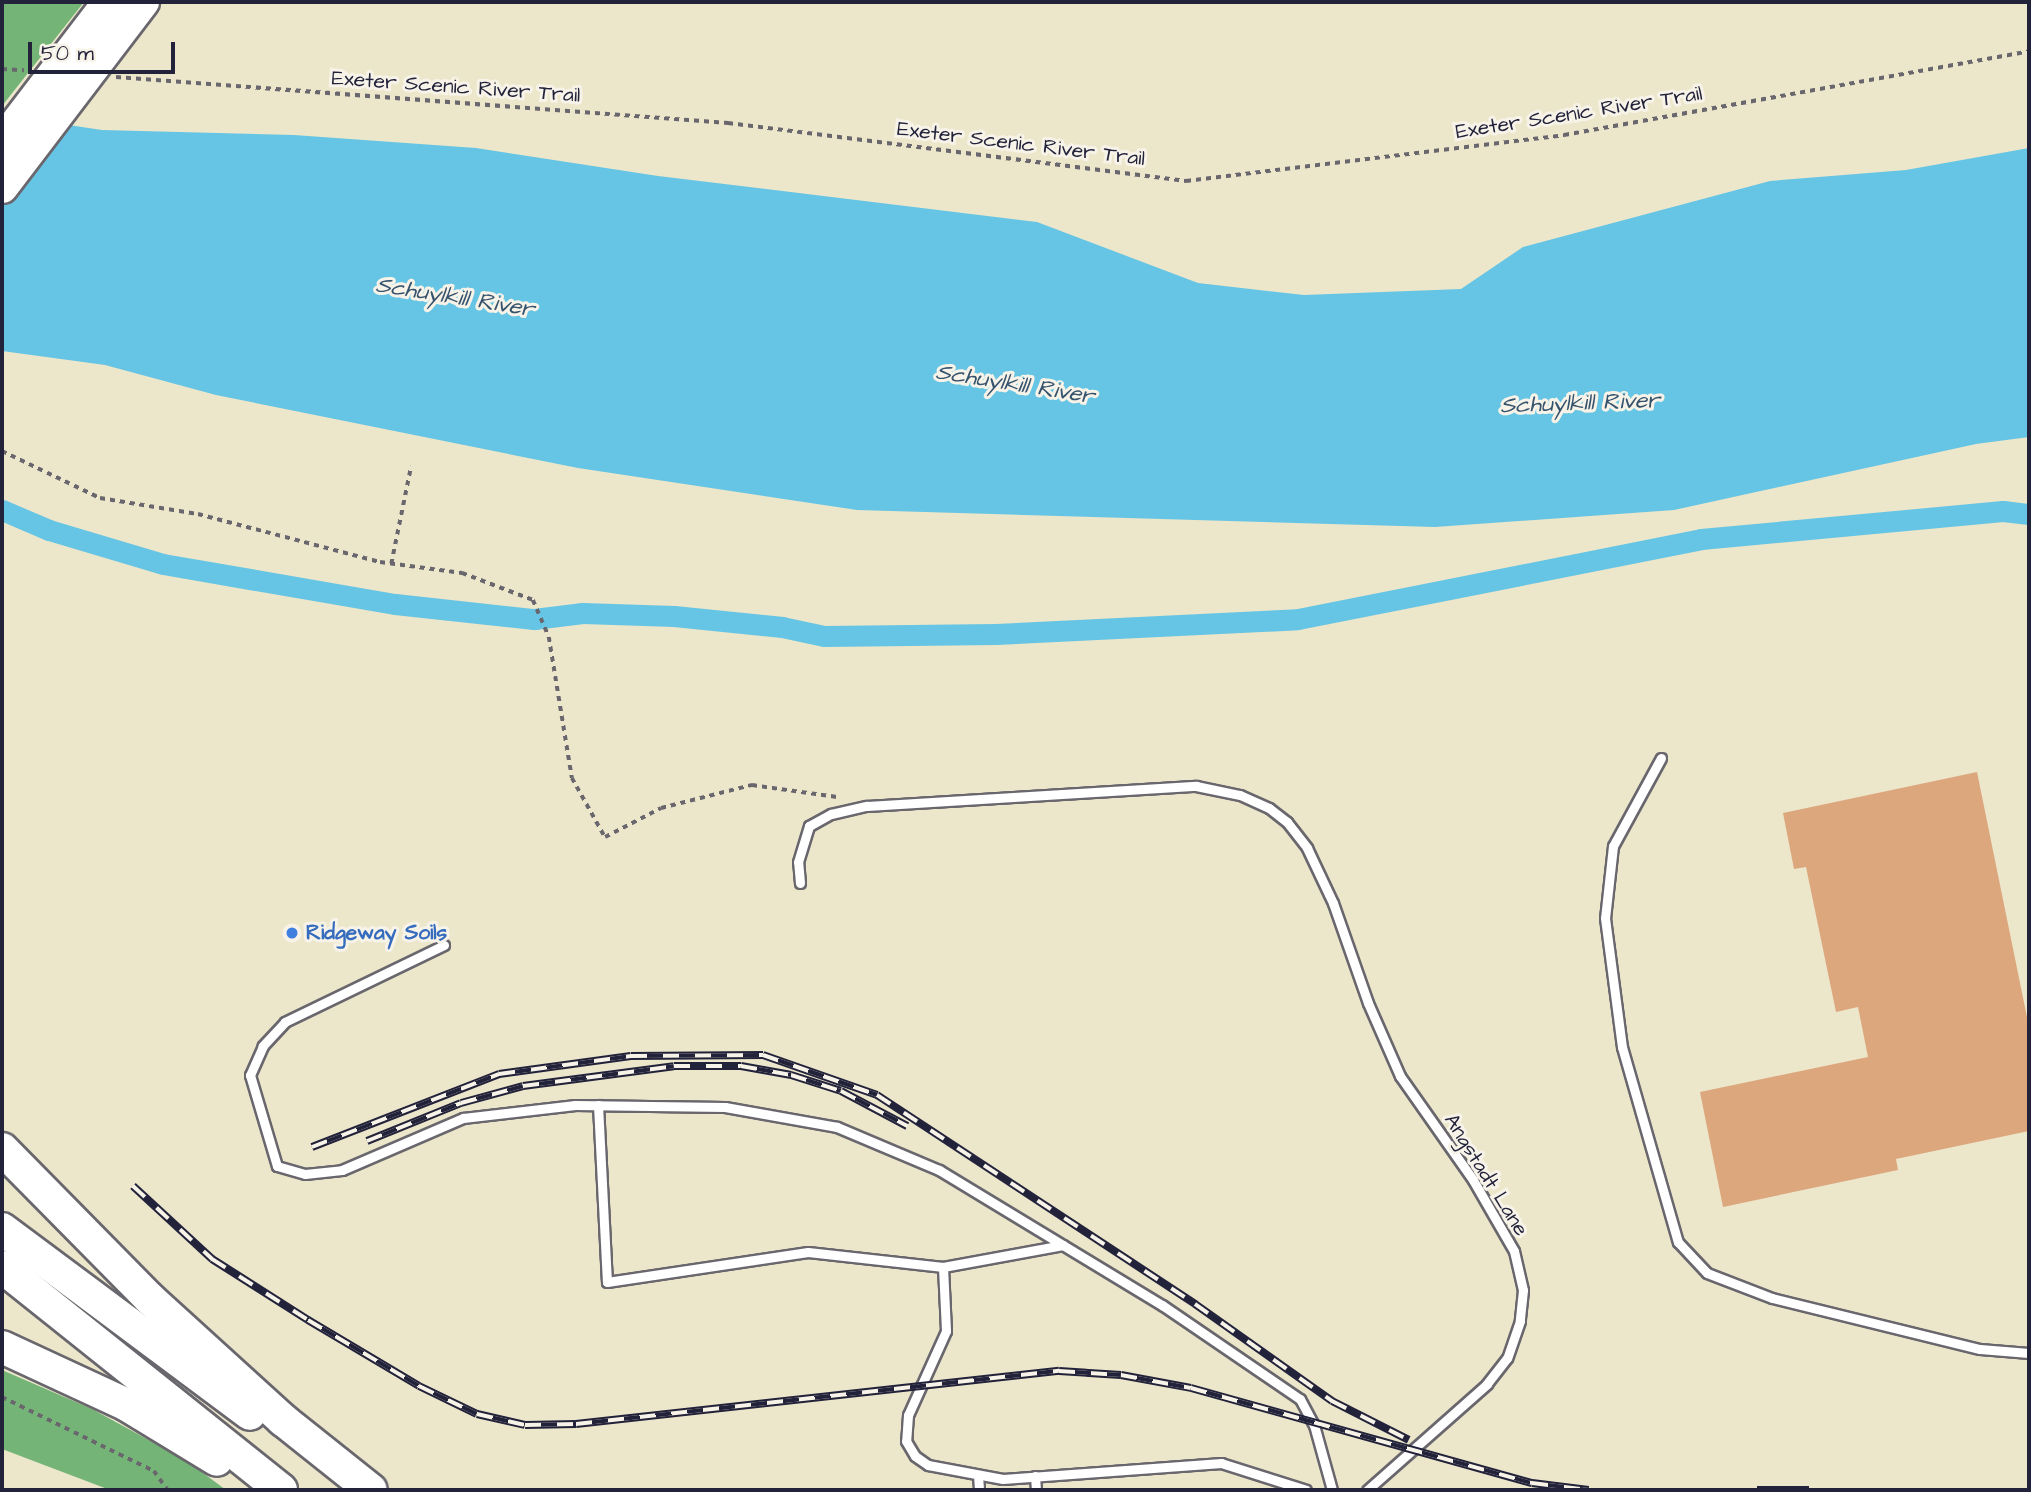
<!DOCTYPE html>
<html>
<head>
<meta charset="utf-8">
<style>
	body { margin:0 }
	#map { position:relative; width:2031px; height:1492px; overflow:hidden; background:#ece6cb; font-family:"Architects Daughter",sans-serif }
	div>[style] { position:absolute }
	.forest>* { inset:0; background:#74b577 }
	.water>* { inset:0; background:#66c5e4 }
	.canal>* { height:21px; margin:-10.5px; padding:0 10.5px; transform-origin:10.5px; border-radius:10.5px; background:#66c5e4 }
	.building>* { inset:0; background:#dda77e }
	.path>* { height:3.5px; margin-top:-1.75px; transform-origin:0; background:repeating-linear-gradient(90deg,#69676d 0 5px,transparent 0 10px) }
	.roads { filter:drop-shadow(2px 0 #69676d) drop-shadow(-2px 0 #69676d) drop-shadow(0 2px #69676d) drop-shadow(0 -2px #69676d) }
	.lane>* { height:9px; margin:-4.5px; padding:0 4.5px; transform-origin:4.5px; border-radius:4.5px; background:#fff }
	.highway>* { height:32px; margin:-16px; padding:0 16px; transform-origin:16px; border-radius:16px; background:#fff }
	.rail>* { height:8px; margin-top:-4px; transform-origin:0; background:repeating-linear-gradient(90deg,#f7f3e8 0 16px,#22223b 0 32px); box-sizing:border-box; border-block:2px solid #22223b }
	.bridges { filter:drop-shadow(2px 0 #69676d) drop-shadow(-2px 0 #69676d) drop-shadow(0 2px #69676d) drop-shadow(0 -2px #69676d) }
	.highway-bridge>* { height:32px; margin:-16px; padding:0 16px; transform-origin:16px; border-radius:16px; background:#fff }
	.dots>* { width:19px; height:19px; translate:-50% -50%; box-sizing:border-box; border:4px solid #f7f3e8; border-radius:50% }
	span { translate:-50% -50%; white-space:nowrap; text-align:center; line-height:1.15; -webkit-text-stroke:6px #f7f3e8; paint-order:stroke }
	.street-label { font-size:21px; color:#22223b }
	.shop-label { font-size:21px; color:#366cbe; font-weight:700 }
	.left { translate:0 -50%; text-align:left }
	.water-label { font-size:23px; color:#36536e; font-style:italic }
	.frame { position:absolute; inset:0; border:4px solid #22223b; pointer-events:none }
	.scale { position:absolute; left:28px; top:42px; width:147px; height:32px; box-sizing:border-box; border:4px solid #22223b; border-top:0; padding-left:9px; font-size:21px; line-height:24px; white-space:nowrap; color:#22223b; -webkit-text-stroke:5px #f7f3e8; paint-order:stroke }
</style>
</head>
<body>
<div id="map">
	<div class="forest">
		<i style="clip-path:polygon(2px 2px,84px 2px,2px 106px)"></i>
		<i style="clip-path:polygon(2px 1370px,92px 1409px,187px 1461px,226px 1490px,110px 1490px,2px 1449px)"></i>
	</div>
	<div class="water">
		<i style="clip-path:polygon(2px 115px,102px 130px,294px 135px,476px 148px,658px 176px,1037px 222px,1198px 283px,1304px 295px,1461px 289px,1523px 247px,1770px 181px,1906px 170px,2029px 148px,2029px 437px,1976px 444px,1674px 510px,1435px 527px,857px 510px,578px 468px,216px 395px,105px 365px,2px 351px)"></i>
	</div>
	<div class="canal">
		<i style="left:2px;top:510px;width:51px;rotate:23.1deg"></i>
		<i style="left:49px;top:530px;width:119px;rotate:16.6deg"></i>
		<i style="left:163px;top:564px;width:235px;rotate:9.8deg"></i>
		<i style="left:395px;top:604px;width:140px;rotate:6.2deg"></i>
		<i style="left:534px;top:619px;width:49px;rotate:-7deg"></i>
		<i style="left:583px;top:613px;width:91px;rotate:1.9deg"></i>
		<i style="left:674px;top:616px;width:109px;rotate:5.8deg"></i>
		<i style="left:782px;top:627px;width:43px;rotate:12.1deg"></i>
		<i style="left:824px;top:636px;width:172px;rotate:-0.7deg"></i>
		<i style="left:996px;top:634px;width:302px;rotate:-2.8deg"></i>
		<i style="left:1298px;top:619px;width:411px;rotate:-11.2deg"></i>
		<i style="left:1701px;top:539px;width:303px;rotate:-5.3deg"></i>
		<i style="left:2003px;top:511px;width:26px;rotate:7deg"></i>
	</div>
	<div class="building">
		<i style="clip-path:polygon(1977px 772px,2029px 1027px,2029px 1131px,1896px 1159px,1898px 1170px,1723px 1207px,1700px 1092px,1868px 1057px,1858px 1007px,1836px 1012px,1806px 867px,1794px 869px,1783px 813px)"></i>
	</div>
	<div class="path">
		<i style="left:2px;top:69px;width:22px;rotate:3deg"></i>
		<i style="left:116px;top:77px;width:614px;rotate:4.3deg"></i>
		<i style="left:728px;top:123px;width:462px;rotate:7.2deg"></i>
		<i style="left:1186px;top:181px;width:381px;rotate:-6.9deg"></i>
		<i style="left:1564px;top:135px;width:473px;rotate:-10.2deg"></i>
		<i style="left:2px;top:451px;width:109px;rotate:25.6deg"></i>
		<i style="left:100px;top:498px;width:99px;rotate:9.3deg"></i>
		<i style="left:198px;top:514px;width:188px;rotate:14.8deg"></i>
		<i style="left:380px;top:562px;width:83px;rotate:7.6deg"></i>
		<i style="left:462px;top:573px;width:76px;rotate:20.8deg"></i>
		<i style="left:533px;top:600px;width:40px;rotate:66.6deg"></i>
		<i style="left:549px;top:637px;width:143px;rotate:80.7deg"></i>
		<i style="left:572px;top:778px;width:68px;rotate:60.8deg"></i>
		<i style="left:605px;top:837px;width:63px;rotate:-27.4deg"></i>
		<i style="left:661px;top:808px;width:94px;rotate:-14.2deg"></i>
		<i style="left:752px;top:785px;width:86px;rotate:8deg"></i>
		<i style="left:391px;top:564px;width:100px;rotate:-78.5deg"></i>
		<i style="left:2px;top:1397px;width:169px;rotate:26deg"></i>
		<i style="left:154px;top:1471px;width:24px;rotate:54deg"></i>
	</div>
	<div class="roads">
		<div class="lane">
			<i style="left:1661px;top:758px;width:100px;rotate:118.6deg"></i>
			<i style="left:1613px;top:846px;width:72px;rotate:96.3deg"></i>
			<i style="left:1605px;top:918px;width:130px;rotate:82.5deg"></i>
			<i style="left:1622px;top:1047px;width:203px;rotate:74deg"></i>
			<i style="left:1678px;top:1242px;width:42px;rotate:46.9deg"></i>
			<i style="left:1707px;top:1273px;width:70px;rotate:21deg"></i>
			<i style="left:1772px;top:1298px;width:214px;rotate:13.8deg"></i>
			<i style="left:1980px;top:1349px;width:49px;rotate:4.7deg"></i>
			<i style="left:800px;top:883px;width:21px;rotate:-95deg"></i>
			<i style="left:798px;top:862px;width:38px;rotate:-73deg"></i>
			<i style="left:809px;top:826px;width:25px;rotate:-29deg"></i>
			<i style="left:831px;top:814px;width:37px;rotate:-13deg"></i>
			<i style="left:867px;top:806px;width:330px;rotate:-3.5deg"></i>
			<i style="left:1196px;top:786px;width:45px;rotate:11.6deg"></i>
			<i style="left:1240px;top:795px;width:32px;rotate:24deg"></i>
			<i style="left:1269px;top:808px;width:23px;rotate:38deg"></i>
			<i style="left:1287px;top:822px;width:33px;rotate:52deg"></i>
			<i style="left:1307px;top:848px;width:61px;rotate:64.7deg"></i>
			<i style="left:1333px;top:903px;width:106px;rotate:70.7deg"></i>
			<i style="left:1368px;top:1003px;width:80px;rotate:66.3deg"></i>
			<i style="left:1400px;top:1076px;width:127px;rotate:54.9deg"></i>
			<i style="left:1473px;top:1180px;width:82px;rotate:60deg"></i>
			<i style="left:1514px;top:1251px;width:40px;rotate:77deg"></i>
			<i style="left:1523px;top:1290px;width:31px;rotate:96deg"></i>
			<i style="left:1520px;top:1321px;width:39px;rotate:109deg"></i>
			<i style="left:1507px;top:1358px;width:33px;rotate:128deg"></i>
			<i style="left:1487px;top:1384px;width:160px;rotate:138.5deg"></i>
			<i style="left:444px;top:945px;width:177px;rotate:154.2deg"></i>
			<i style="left:285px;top:1022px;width:33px;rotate:133deg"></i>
			<i style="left:263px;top:1046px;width:32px;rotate:114deg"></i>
			<i style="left:250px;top:1075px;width:95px;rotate:73.5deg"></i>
			<i style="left:277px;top:1166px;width:29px;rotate:16deg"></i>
			<i style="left:305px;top:1174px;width:37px;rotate:-6deg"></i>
			<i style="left:342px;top:1170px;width:132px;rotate:-23.3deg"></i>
			<i style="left:463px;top:1118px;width:113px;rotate:-6.6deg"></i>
			<i style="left:575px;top:1105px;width:150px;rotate:0.8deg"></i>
			<i style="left:725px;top:1107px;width:114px;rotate:10.1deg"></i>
			<i style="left:837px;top:1127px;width:111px;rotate:22.9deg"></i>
			<i style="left:939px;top:1170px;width:261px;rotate:31.2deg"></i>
			<i style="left:1162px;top:1305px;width:167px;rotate:34.3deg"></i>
			<i style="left:1300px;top:1399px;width:30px;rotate:62deg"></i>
			<i style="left:1314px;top:1425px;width:67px;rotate:74.5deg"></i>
			<i style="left:598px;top:1105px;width:177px;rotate:87.1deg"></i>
			<i style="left:607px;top:1282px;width:203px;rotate:-8.5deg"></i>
			<i style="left:808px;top:1252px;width:136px;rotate:6.3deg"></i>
			<i style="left:943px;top:1267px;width:122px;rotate:-10.4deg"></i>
			<i style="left:943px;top:1267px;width:64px;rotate:87.3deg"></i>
			<i style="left:946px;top:1331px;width:92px;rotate:114.3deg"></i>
			<i style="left:908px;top:1415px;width:26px;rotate:94deg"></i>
			<i style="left:906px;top:1441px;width:17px;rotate:59deg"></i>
			<i style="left:915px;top:1456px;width:16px;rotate:35deg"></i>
			<i style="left:928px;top:1465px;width:76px;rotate:10.6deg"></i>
			<i style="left:1003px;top:1479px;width:219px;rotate:-4.2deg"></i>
			<i style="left:1221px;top:1463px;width:89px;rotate:17.6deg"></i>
			<i style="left:978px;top:1475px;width:15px;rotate:86deg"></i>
			<i style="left:1035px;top:1476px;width:14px;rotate:86deg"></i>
		</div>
		<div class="highway">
			<i style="left:2px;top:1149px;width:211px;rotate:45.4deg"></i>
			<i style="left:150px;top:1299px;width:180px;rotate:42.3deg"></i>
			<i style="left:283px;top:1420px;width:112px;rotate:38.5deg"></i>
			<i style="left:2px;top:1229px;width:309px;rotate:36.7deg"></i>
			<i style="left:2px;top:1267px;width:357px;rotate:38.6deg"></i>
			<i style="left:2px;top:1347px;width:138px;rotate:24.9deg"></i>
			<i style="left:127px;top:1405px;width:105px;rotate:31.4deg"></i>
		</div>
	</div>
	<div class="rail">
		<i style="left:367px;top:1141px;width:101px;rotate:-22deg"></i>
		<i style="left:461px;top:1103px;width:64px;rotate:-15.3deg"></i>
		<i style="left:523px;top:1086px;width:152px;rotate:-7.5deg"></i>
		<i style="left:674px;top:1066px;width:67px"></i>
		<i style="left:741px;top:1066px;width:51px;rotate:10.2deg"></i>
		<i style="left:791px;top:1075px;width:52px;rotate:17.7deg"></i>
		<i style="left:841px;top:1091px;width:75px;rotate:27.9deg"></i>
		<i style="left:312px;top:1147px;width:201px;rotate:-21.3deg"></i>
		<i style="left:499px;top:1074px;width:133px;rotate:-7.8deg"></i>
		<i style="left:631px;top:1056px;width:132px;rotate:-0.4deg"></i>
		<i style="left:763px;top:1055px;width:121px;rotate:19.3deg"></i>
		<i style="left:877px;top:1095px;width:381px;rotate:33.3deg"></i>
		<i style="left:1195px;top:1304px;width:168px;rotate:35.3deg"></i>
		<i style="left:1332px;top:1401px;width:86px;rotate:26.9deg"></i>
		<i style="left:133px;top:1186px;width:108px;rotate:42.7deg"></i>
		<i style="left:212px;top:1259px;width:114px;rotate:32.4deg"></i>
		<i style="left:308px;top:1320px;width:129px;rotate:30.7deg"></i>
		<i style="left:419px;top:1386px;width:64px;rotate:25.8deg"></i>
		<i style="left:477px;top:1414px;width:49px;rotate:12.9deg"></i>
		<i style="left:525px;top:1425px;width:51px;rotate:-1.1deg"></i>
		<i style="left:576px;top:1424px;width:486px;rotate:-6.3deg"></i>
		<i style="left:1059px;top:1371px;width:62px;rotate:3.7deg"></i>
		<i style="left:1121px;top:1375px;width:71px;rotate:10.5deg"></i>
		<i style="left:1191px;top:1388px;width:354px;rotate:15.6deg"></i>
		<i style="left:1532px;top:1483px;width:57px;rotate:7deg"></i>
		<i style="left:1757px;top:1490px;width:52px"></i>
	</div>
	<div class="bridges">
		<div class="highway-bridge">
			<i style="left:2px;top:142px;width:176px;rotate:-52.6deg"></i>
			<i style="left:2px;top:187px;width:233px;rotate:-52.7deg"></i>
		</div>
	</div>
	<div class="dots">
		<i style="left:292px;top:933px;background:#3f7fe0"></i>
	</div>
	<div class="street-label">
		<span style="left:456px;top:87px;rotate:4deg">Exeter Scenic River Trail</span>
		<span style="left:1579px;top:113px;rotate:-9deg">Exeter Scenic River Trail</span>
		<span style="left:1021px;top:144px;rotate:7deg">Exeter Scenic River Trail</span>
		<span style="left:1486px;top:1175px;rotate:58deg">Angstadt Lane</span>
	</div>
	<div class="shop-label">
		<span class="left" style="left:306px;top:933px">Ridgeway Soils</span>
	</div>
	<div class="water-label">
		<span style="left:455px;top:297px;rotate:9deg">Schuylkill River</span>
		<span style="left:1015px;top:384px;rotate:9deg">Schuylkill River</span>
		<span style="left:1580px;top:403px;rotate:-2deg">Schuylkill River</span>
	</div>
	<div class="frame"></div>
	<div class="scale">50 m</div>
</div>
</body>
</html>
